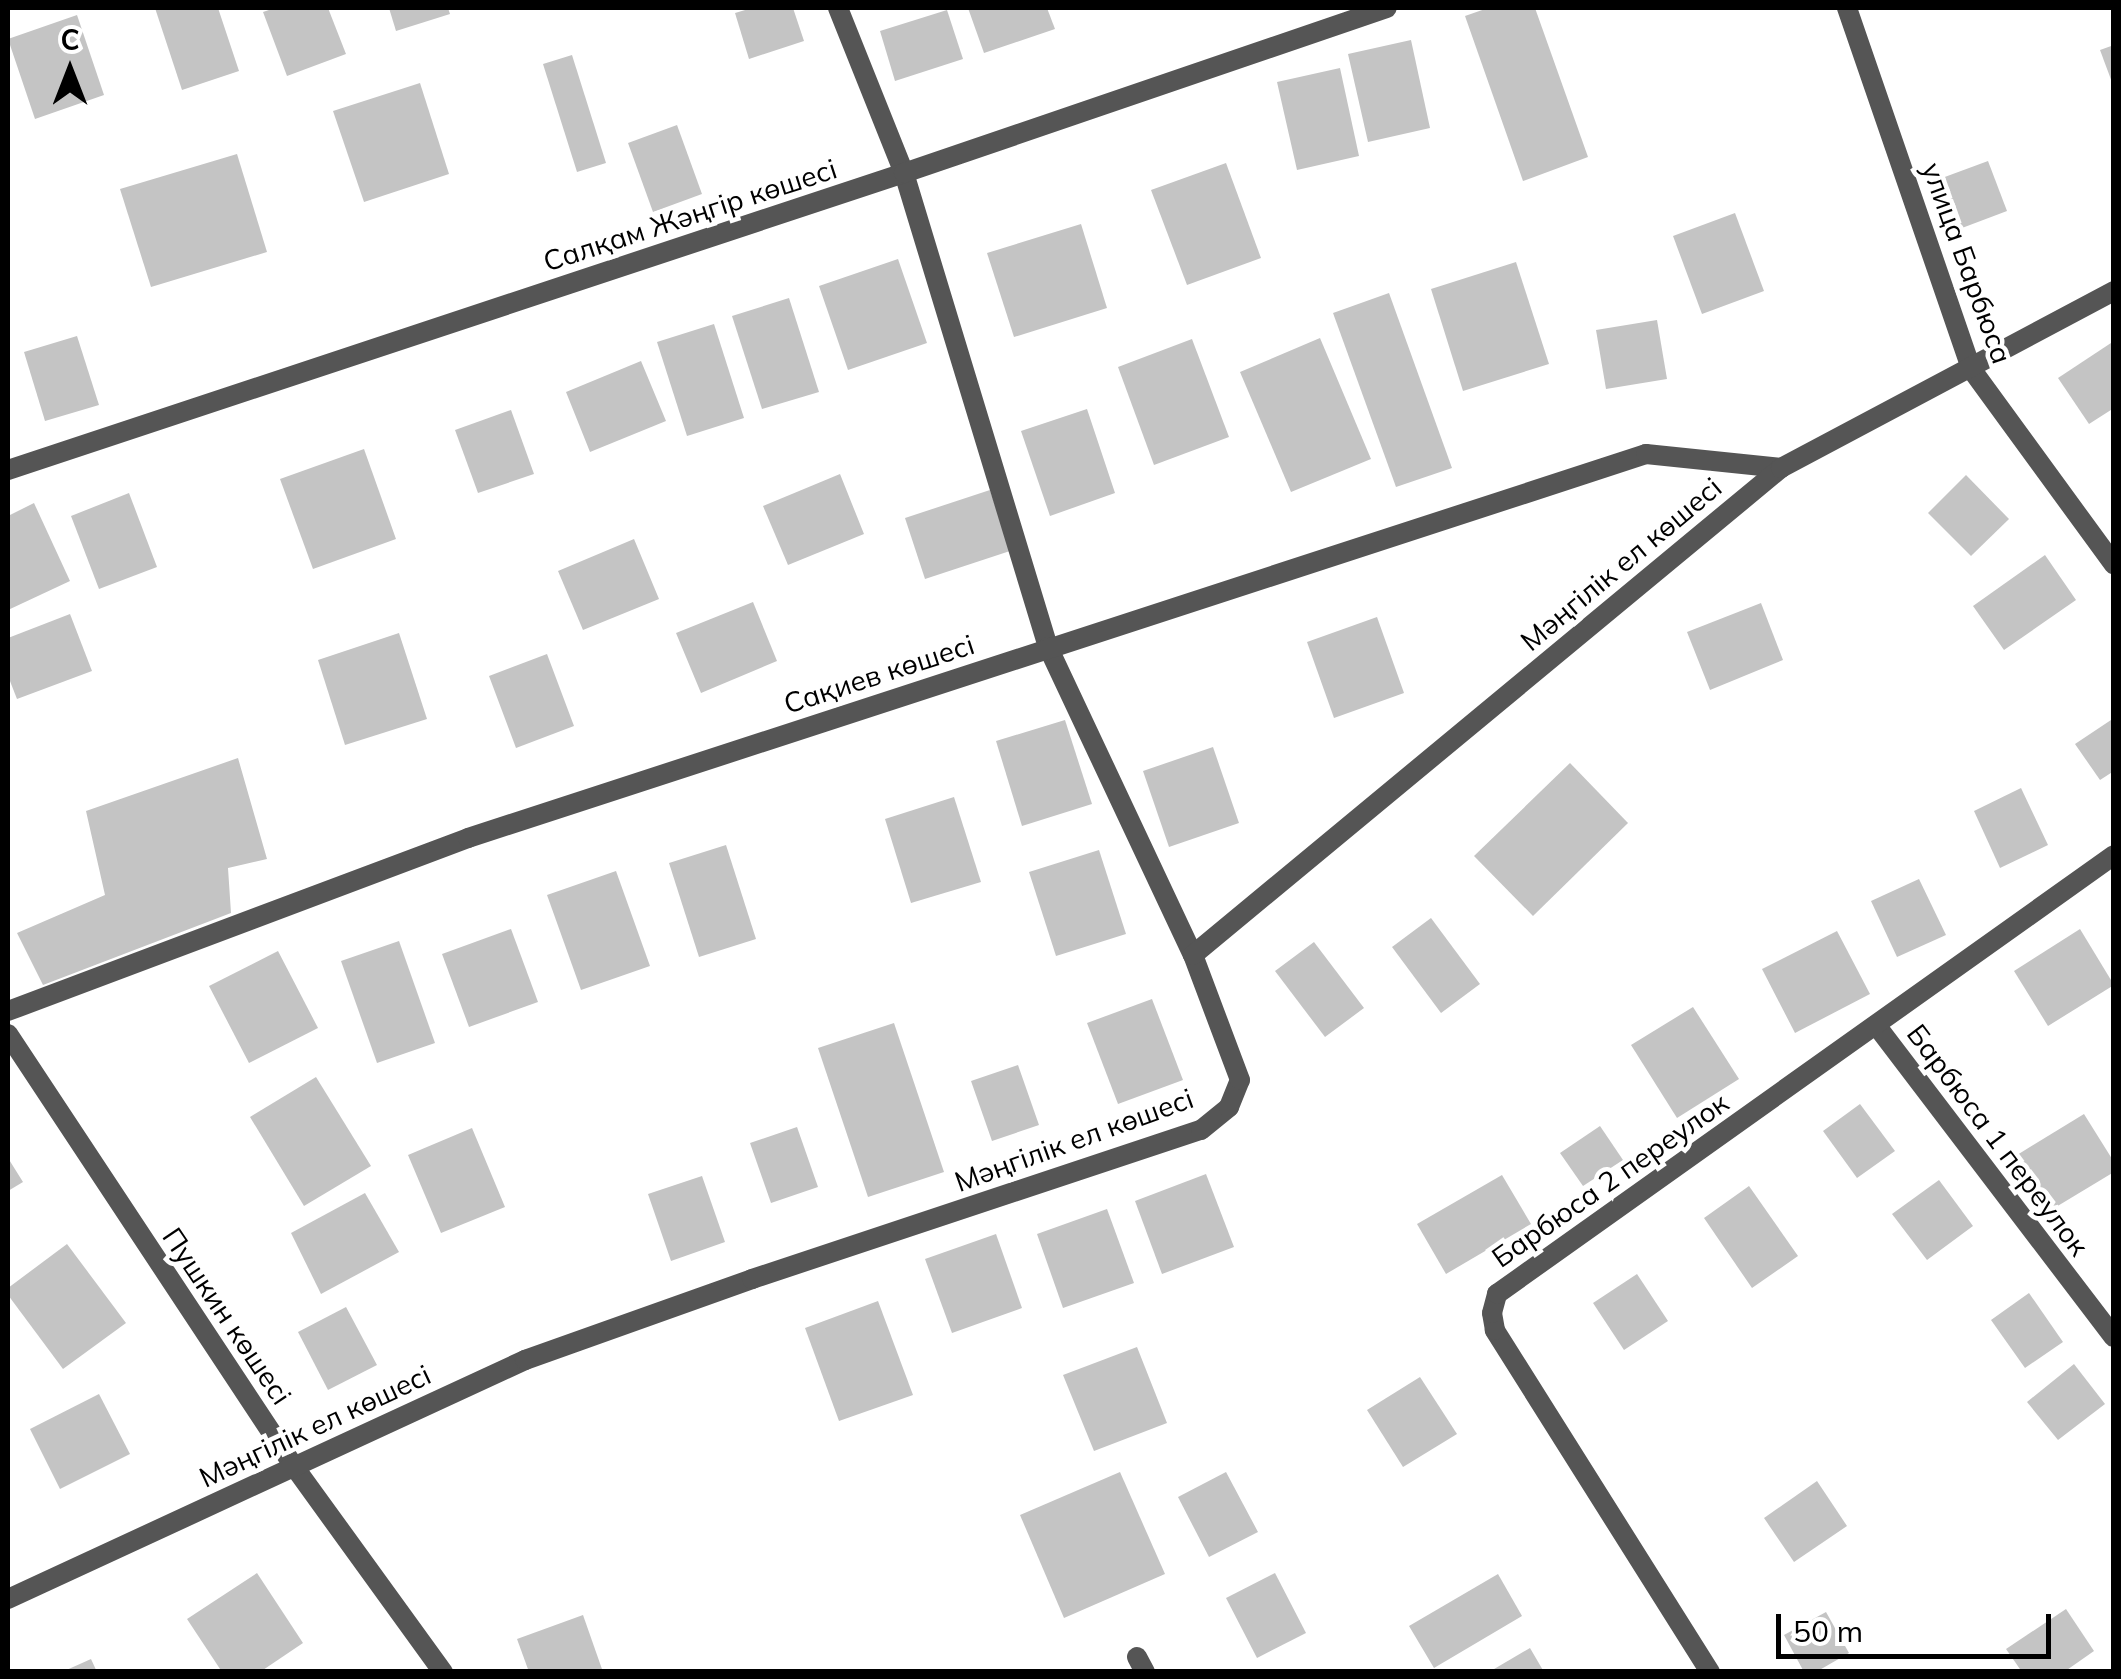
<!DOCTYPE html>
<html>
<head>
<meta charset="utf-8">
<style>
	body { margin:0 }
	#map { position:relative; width:2121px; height:1679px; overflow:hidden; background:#fff; font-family:Mulish,sans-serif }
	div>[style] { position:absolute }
	.building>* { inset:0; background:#c4c4c4 }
	.minor>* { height:20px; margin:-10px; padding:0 10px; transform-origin:10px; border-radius:10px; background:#555 }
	span { translate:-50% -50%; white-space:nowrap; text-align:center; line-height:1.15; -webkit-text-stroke:9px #fff; paint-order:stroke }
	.street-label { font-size:28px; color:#000 }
	.frame { position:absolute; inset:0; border:10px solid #000; pointer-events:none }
	.north { position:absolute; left:20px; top:20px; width:100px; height:100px; -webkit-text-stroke:8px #fff; paint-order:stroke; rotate:0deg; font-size:28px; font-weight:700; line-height:40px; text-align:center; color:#000 }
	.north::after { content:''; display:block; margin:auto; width:35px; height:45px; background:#000; clip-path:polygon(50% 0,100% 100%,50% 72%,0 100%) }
	.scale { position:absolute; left:1776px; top:1614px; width:275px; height:45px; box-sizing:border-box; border:5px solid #000; border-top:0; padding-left:12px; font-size:30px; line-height:35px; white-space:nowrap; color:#000; -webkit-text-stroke:8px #fff; paint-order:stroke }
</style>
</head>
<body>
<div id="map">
	<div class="building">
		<i style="clip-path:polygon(155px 8px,218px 8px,239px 71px,182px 90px)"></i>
		<i style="clip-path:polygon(275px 8px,328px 8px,346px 54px,287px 76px,263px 12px)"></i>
		<i style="clip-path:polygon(389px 8px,448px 8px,450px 14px,396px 31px)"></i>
		<i style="clip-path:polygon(752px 8px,793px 8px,804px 41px,749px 59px,735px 13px)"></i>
		<i style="clip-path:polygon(968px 8px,1047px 8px,1055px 29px,984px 53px)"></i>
		<i style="clip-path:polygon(1488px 8px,1535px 8px,1588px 157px,1523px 181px,1465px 16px)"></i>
		<i style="clip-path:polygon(947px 10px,963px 59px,895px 81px,880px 31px)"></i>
		<i style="clip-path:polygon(77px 15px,104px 95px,35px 119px,8px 39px)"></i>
		<i style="clip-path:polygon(1411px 40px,1430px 128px,1368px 142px,1348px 54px)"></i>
		<i style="clip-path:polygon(2114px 45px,2114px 85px,2113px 85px,2100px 50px)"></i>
		<i style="clip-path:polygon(572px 55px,606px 163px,577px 172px,543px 64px)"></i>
		<i style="clip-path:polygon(1340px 68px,1359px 156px,1297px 170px,1277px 82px)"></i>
		<i style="clip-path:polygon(420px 83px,449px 174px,364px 202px,333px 111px)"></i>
		<i style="clip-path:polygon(677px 125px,702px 194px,653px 212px,628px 143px)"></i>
		<i style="clip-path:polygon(237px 154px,267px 252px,151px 287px,120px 189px)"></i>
		<i style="clip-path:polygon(1988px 161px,2007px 211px,1962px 228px,1942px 178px)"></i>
		<i style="clip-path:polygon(1226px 163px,1261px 258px,1187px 285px,1151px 190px)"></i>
		<i style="clip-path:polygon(1735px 213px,1764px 291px,1702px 314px,1673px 236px)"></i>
		<i style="clip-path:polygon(1081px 224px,1107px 308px,1014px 337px,987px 253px)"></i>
		<i style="clip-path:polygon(898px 259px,927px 343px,848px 370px,819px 286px)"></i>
		<i style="clip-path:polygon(1516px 262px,1549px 364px,1463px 391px,1431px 289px)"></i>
		<i style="clip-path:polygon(1389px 293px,1452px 468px,1396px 487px,1333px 313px)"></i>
		<i style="clip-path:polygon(789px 298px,819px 392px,762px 409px,732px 316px)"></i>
		<i style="clip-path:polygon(1657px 320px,1667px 379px,1606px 389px,1596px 330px)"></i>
		<i style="clip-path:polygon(714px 324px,744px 418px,687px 436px,657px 342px)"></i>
		<i style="clip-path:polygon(77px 336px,99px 405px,45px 421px,24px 352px)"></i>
		<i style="clip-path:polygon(1320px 338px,1371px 459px,1291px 492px,1240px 372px)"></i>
		<i style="clip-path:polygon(1192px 339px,1229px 437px,1154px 465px,1118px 367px)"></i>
		<i style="clip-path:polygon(2114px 341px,2114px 408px,2089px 424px,2058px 378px)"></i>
		<i style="clip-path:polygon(641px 361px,666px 421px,590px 452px,566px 392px)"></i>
		<i style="clip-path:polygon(1087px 409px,1115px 493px,1050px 516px,1021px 431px)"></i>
		<i style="clip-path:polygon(511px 410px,534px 474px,478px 493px,455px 430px)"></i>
		<i style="clip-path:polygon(364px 449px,396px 539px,313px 569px,280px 479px)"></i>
		<i style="clip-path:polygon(840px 474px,864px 534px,788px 565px,763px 506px)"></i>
		<i style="clip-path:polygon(1966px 475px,2009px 519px,1971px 556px,1928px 513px)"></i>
		<i style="clip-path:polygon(990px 490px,1010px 551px,925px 579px,905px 518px)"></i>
		<i style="clip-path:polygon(129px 493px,157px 567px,99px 589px,71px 516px)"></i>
		<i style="clip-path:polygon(34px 503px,70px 581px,8px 610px,8px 516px)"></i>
		<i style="clip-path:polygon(634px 539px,659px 599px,583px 630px,558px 571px)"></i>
		<i style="clip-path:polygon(2045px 555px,2076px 600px,2004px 650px,1973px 606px)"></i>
		<i style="clip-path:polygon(753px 602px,777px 661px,701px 693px,676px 633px)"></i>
		<i style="clip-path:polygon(1761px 603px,1783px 660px,1710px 690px,1687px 632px)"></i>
		<i style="clip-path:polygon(70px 614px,92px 671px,17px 699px,8px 676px,8px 638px)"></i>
		<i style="clip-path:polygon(1377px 617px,1404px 693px,1334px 718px,1307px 642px)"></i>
		<i style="clip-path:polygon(399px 633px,427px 719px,345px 745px,318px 660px)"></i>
		<i style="clip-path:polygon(547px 654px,574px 726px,516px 748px,489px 676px)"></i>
		<i style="clip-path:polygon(2114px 718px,2114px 771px,2100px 780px,2075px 744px)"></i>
		<i style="clip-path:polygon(1065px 720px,1092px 804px,1022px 826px,996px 741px)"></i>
		<i style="clip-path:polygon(1213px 747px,1239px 823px,1169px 847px,1143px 771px)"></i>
		<i style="clip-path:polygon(238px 758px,267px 859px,228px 868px,231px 913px,43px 985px,17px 933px,105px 895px,86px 811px)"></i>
		<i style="clip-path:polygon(1570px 763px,1628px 823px,1533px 916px,1474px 856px)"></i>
		<i style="clip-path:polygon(2021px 788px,2048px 845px,2000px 868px,1974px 811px)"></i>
		<i style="clip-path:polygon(954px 797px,981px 882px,911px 903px,885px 819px)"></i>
		<i style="clip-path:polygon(726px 845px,756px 939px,699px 957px,669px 863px)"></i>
		<i style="clip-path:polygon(1099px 850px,1126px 934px,1056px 956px,1029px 872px)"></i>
		<i style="clip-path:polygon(616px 871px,650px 966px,581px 990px,547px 895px)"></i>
		<i style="clip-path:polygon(1919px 879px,1946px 935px,1897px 957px,1871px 901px)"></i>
		<i style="clip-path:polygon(1431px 918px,1480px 984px,1441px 1013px,1392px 947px)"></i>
		<i style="clip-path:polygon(511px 929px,538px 1002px,469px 1027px,442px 954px)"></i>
		<i style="clip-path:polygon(2080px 929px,2114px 985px,2048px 1026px,2014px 971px)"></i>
		<i style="clip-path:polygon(1837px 931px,1870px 994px,1795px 1033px,1762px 969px)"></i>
		<i style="clip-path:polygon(399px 941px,435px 1043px,377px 1063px,341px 961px)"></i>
		<i style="clip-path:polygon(1314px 942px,1364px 1008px,1325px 1037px,1275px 971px)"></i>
		<i style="clip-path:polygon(278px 951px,318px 1028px,249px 1063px,209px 986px)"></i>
		<i style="clip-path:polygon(1152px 999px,1183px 1080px,1118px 1104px,1087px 1023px)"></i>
		<i style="clip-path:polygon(1693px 1007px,1739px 1079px,1677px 1118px,1631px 1045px)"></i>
		<i style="clip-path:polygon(894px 1023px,944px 1172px,868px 1197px,818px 1048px)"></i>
		<i style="clip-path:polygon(1018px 1065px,1039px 1125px,992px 1141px,971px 1081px)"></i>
		<i style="clip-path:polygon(316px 1077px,371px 1166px,304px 1206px,250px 1117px)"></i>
		<i style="clip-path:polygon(1860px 1104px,1895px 1151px,1857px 1178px,1823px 1131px)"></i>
		<i style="clip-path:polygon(2084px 1114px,2114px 1162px,2114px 1172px,2051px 1210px,2017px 1155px)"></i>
		<i style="clip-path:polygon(1600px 1126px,1623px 1160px,1583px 1186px,1560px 1153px)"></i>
		<i style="clip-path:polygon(797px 1127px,818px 1187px,771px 1203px,750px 1143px)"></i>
		<i style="clip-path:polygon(472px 1128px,505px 1207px,441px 1233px,408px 1155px)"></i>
		<i style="clip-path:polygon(8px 1158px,23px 1182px,8px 1191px)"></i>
		<i style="clip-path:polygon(1206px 1174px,1234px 1247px,1162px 1274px,1135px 1201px)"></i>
		<i style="clip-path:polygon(1502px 1175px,1531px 1224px,1446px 1274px,1417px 1224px)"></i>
		<i style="clip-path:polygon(702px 1176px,725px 1242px,671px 1261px,648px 1194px)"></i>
		<i style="clip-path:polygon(1939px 1180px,1973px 1226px,1927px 1260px,1892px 1214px)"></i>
		<i style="clip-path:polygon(1749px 1186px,1798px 1256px,1752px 1288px,1704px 1218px)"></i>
		<i style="clip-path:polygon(365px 1193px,399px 1252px,321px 1294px,291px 1233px)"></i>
		<i style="clip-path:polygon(1107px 1209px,1134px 1283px,1063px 1308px,1037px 1234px)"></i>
		<i style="clip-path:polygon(996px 1234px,1022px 1308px,952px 1333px,925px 1259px)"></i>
		<i style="clip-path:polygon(67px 1244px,126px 1323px,63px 1369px,8px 1295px,8px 1288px)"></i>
		<i style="clip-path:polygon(1637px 1274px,1668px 1321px,1624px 1350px,1593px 1303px)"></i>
		<i style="clip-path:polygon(2029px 1293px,2063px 1342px,2025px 1368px,1991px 1320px)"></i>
		<i style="clip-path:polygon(878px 1301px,913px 1395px,839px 1421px,805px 1328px)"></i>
		<i style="clip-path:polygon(346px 1307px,377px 1365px,328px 1390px,298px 1332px)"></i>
		<i style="clip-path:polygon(1137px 1347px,1167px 1423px,1094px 1451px,1063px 1375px)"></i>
		<i style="clip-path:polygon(2074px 1364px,2105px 1404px,2058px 1440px,2027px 1402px)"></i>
		<i style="clip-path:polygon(1420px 1377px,1457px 1434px,1403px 1467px,1367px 1410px)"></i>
		<i style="clip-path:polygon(99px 1394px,130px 1454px,60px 1489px,30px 1429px)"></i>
		<i style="clip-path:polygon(1120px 1472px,1165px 1574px,1064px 1618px,1020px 1515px)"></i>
		<i style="clip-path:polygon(1226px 1472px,1258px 1532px,1209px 1557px,1178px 1497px)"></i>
		<i style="clip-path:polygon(1817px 1481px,1847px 1526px,1794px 1562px,1764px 1518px)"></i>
		<i style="clip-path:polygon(257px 1573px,303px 1643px,260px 1672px,222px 1672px,187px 1619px)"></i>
		<i style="clip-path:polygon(1275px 1573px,1306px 1633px,1257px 1658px,1226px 1598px)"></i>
		<i style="clip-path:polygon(1498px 1574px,1522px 1616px,1434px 1668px,1409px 1626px)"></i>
		<i style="clip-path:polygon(2066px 1609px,2094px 1651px,2064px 1672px,2022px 1672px,2006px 1649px)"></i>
		<i style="clip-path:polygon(1826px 1612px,1849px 1653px,1816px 1672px,1804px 1672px,1784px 1635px)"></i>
		<i style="clip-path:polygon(583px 1615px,603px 1672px,529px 1672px,517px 1639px)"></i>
		<i style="clip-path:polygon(1530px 1648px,1544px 1672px,1489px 1672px)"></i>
		<i style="clip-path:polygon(91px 1659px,97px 1672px,62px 1672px)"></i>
	</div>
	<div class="minor">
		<i style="left:838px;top:8px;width:178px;rotate:68.2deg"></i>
		<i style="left:904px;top:173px;width:495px;rotate:73.1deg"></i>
		<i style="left:1048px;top:647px;width:340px;rotate:64.8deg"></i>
		<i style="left:1847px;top:8px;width:383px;rotate:71deg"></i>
		<i style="left:1972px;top:370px;width:241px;rotate:53.9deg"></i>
		<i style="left:8px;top:470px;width:944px;rotate:-18.34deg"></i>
		<i style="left:904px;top:173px;width:510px;rotate:-18.86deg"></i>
		<i style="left:8px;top:1011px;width:491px;rotate:-20.6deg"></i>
		<i style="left:468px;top:838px;width:1239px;rotate:-18.05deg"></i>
		<i style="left:1646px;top:454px;width:136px;rotate:5.9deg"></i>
		<i style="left:1876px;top:1025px;width:392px;rotate:52.7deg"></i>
		<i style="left:8px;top:1034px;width:517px;rotate:56.53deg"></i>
		<i style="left:293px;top:1465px;width:256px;rotate:54.1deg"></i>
		<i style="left:8px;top:1599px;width:570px;rotate:-24.81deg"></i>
		<i style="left:525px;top:1360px;width:241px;rotate:-19.6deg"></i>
		<i style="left:752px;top:1279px;width:473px;rotate:-18.4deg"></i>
		<i style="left:1201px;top:1130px;width:36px;rotate:-39deg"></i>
		<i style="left:1229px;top:1107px;width:29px;rotate:-68deg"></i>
		<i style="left:1240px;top:1080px;width:134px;rotate:-110.6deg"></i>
		<i style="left:1193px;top:955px;width:763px;rotate:-39.63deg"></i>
		<i style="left:1781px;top:468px;width:377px;rotate:-28deg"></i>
		<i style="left:1137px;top:1657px;width:17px;rotate:62deg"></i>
		<i style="left:1710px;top:1672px;width:404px;rotate:-122.2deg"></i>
		<i style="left:1495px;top:1330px;width:17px;rotate:-100deg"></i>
		<i style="left:1492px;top:1313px;width:20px;rotate:-75deg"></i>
		<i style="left:1497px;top:1294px;width:757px;rotate:-35.43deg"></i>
	</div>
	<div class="street-label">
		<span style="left:690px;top:215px;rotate:-18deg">Салқам Жәңгір көшесі</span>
		<span style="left:1967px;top:263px;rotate:70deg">улица Барбюса</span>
		<span style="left:1621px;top:564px;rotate:-40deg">Мәңгілік ел көшесі</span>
		<span style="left:879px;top:674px;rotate:-18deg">Сақиев көшесі</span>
		<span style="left:1074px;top:1140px;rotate:-20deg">Мәңгілік ел көшесі</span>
		<span style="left:1998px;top:1140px;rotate:53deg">Барбюса 1 переулок</span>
		<span style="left:1610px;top:1180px;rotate:-35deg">Барбюса 2 переулок</span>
		<span style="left:227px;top:1316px;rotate:56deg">Пушкин көшесі</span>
		<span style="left:315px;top:1426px;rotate:-25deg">Мәңгілік ел көшесі</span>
	</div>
	<div class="frame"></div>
	<div class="north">С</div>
	<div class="scale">50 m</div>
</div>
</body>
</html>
